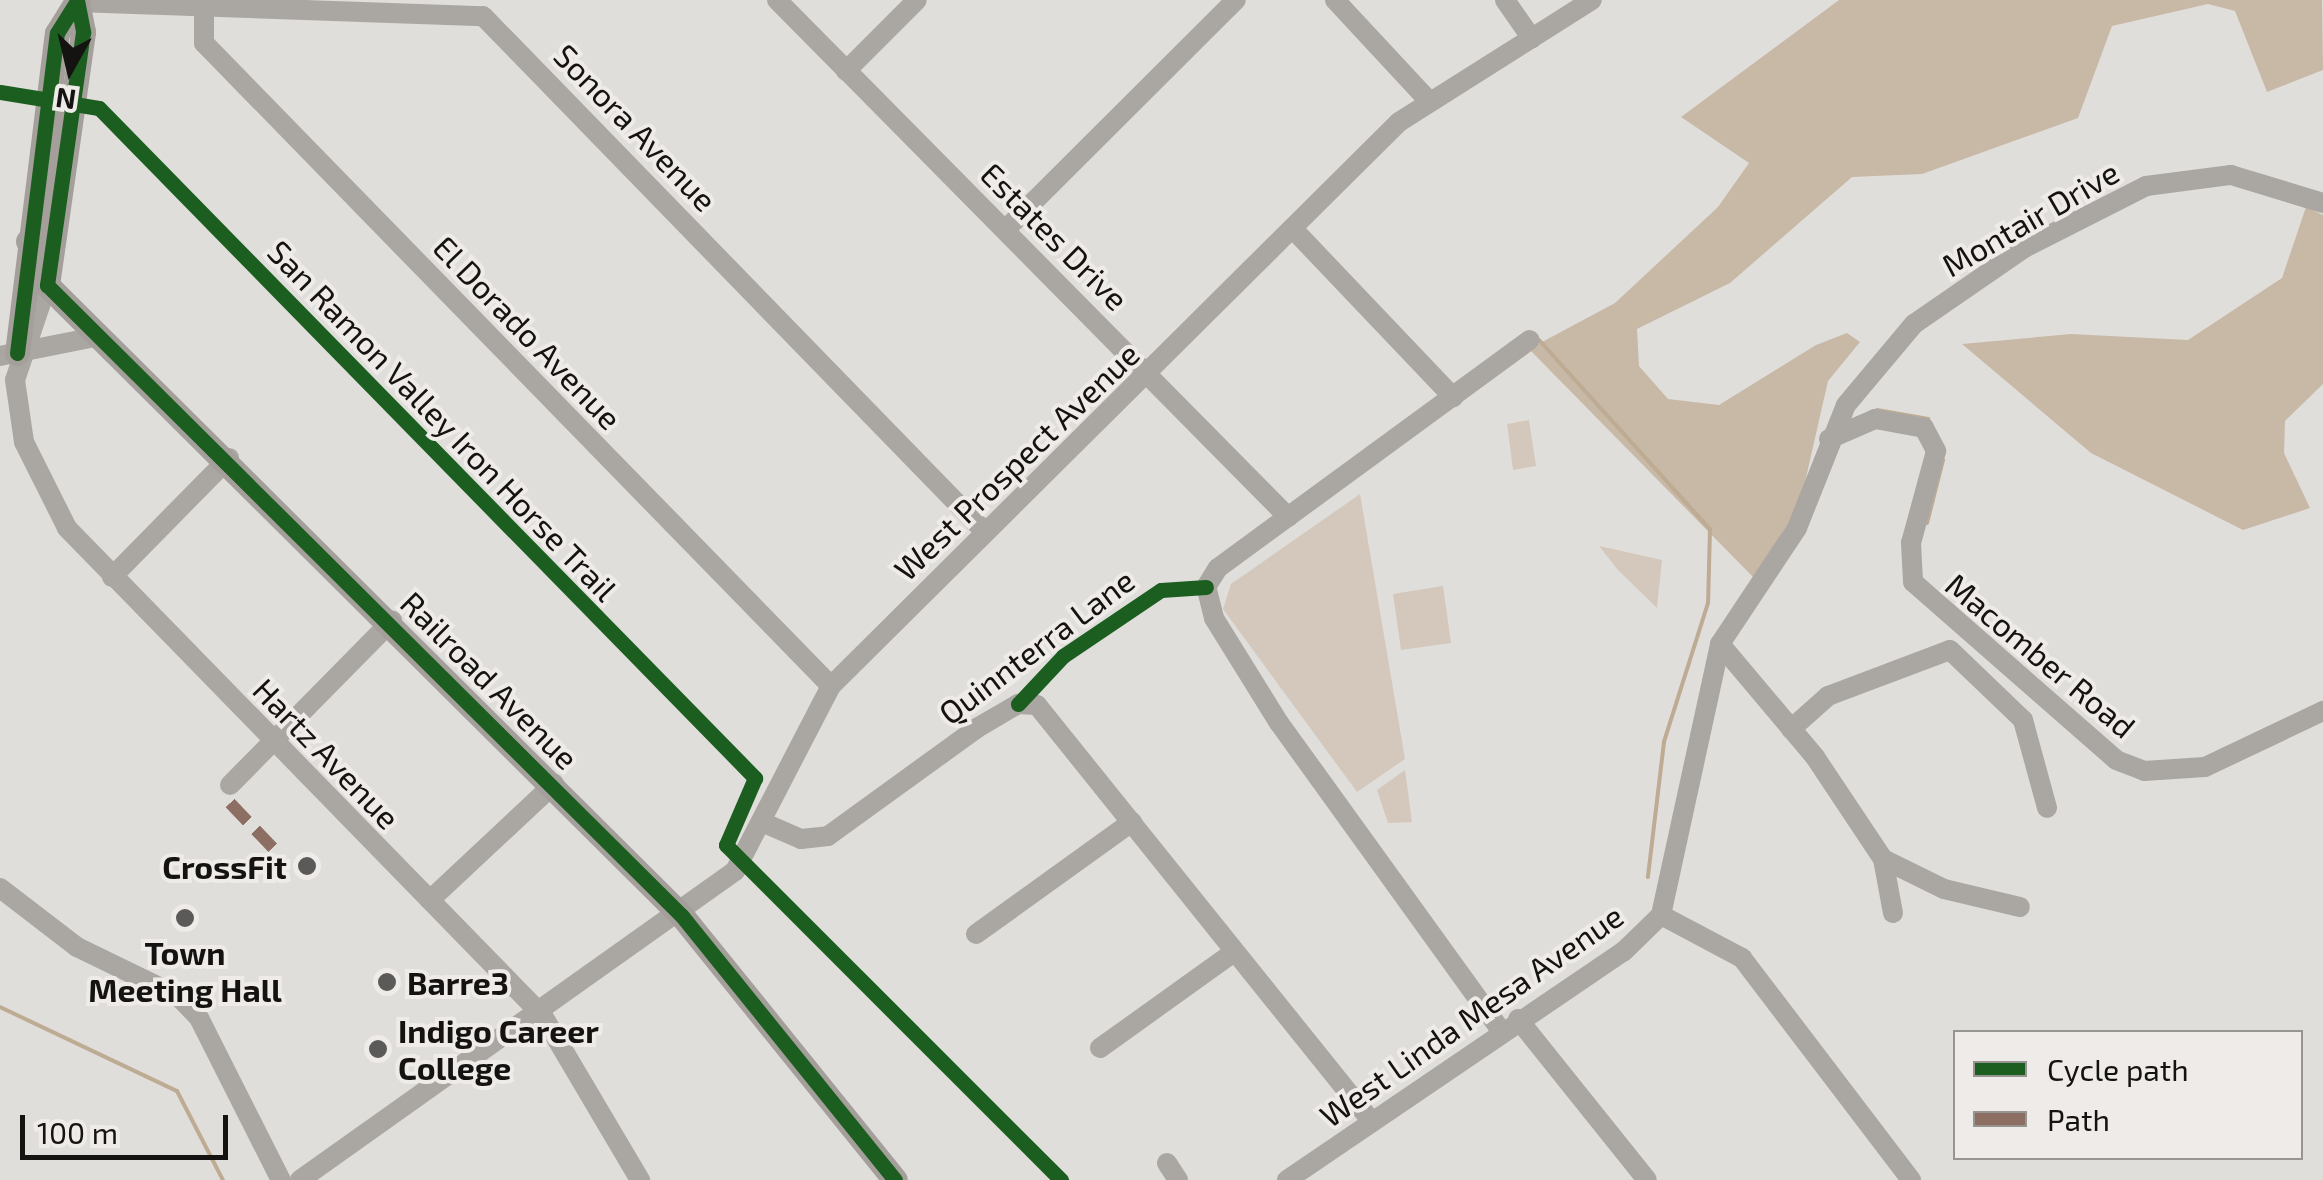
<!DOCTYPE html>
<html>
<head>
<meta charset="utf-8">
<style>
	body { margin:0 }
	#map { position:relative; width:2323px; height:1180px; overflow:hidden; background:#e0dedb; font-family:"Exo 2",sans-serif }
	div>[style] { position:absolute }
	.green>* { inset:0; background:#d3c8bb }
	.forest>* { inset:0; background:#c8b9a7 }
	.stream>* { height:4px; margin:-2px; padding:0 2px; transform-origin:2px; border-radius:2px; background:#beab94 }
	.minor>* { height:20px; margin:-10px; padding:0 10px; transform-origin:10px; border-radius:10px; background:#aaa7a3 }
	.major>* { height:25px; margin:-12.5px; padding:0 12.5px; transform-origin:12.5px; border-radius:12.5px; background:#a49f9a }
	.quiet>* { height:12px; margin-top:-6px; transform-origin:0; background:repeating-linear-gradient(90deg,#8d6e63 0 25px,transparent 0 37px) }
	.cycleway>* { height:15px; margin:-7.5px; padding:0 7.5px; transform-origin:7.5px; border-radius:7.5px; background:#1b5e20 }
	.dots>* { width:28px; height:28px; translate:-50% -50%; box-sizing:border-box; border:5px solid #eeebe8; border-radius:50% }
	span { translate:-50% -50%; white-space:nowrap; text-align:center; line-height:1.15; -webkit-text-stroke:8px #eeebe8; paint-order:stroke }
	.street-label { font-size:32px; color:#141311 }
	.poi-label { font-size:32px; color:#141311; font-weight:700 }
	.right { translate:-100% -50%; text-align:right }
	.left { translate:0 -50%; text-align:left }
	.legend { position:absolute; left:1953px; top:1030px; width:350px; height:130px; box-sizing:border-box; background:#eeebe8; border:2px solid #979592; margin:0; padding:12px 18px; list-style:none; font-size:30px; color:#141311 }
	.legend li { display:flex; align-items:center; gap:20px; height:50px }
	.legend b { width:50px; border:2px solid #979592 }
	.north { position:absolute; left:20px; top:20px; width:100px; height:100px; -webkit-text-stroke:8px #eeebe8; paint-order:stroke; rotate:188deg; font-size:28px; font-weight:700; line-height:40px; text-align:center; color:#141311 }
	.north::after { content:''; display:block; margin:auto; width:35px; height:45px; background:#141311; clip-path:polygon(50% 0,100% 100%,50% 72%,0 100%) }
	.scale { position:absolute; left:20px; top:1115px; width:208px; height:45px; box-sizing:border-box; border:5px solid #141311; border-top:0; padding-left:12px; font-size:30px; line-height:35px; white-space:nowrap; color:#141311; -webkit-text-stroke:8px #eeebe8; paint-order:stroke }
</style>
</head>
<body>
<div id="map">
	<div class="green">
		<i style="clip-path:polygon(1529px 420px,1536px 466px,1513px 470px,1507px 424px)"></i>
		<i style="clip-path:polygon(1360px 494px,1405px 759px,1357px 792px,1223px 609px,1231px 584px)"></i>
		<i style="clip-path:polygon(1599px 546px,1662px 560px,1657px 608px,1618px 570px)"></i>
		<i style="clip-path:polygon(1443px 586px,1451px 643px,1401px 650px,1393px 594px)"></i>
		<i style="clip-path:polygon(1405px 770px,1412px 822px,1388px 823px,1377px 790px)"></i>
	</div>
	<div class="forest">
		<i style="clip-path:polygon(1839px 0,2322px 0,2323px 70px,2267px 92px,2235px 11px,2208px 4px,2112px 26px,2078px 118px,1922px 174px,1852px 177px,1730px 283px,1637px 329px,1639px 366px,1668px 399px,1719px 405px,1816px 345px,1847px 333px,1860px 342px,1828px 381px,1800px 504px,1754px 578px,1529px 349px,1615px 303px,1718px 207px,1749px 163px,1681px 117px)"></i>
		<i style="clip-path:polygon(2306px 207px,2323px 215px,2323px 384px,2285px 421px,2284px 453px,2310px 508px,2243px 530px,2091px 453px,1962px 344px,2071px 334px,2188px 340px,2282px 278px)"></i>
	</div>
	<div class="stream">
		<i style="left:1539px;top:340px;width:255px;rotate:47.9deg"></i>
		<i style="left:1710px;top:529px;width:74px;rotate:91.5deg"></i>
		<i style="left:1708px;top:603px;width:146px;rotate:107.6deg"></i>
		<i style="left:1664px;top:742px;width:136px;rotate:96.8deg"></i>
		<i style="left:1877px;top:410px;width:52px;rotate:10deg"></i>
		<i style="left:1928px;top:419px;width:36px;rotate:63deg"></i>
		<i style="left:1927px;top:523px;width:65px;rotate:-75.7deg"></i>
		<i style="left:0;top:1007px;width:196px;rotate:25.4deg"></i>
		<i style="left:177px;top:1091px;width:100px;rotate:62.7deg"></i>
	</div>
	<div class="minor">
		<i style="left:777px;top:0;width:727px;rotate:45.33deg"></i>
		<i style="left:1335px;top:0;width:134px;rotate:47.1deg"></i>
		<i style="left:1505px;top:0;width:47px;rotate:55.3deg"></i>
		<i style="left:76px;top:2px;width:407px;rotate:2deg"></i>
		<i style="left:483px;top:16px;width:720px;rotate:45.79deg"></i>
		<i style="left:204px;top:11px;width:32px;rotate:90deg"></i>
		<i style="left:204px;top:43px;width:898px;rotate:45.72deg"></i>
		<i style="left:846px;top:71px;width:100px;rotate:-45deg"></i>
		<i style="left:1007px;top:228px;width:323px;rotate:-44.9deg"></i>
		<i style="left:1294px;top:230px;width:231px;rotate:46.4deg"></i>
		<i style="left:47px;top:285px;width:100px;rotate:108.6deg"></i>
		<i style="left:15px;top:380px;width:63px;rotate:81.7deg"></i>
		<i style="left:24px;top:442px;width:96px;rotate:63.4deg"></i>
		<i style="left:67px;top:528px;width:682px;rotate:45.71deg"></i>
		<i style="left:543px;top:1016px;width:191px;rotate:59.4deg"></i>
		<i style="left:0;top:356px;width:102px;rotate:-11.3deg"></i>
		<i style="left:1829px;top:439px;width:50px;rotate:-23.5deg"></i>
		<i style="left:1875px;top:419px;width:50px;rotate:10.4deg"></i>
		<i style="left:1924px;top:428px;width:26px;rotate:62deg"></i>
		<i style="left:1936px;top:451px;width:95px;rotate:105.2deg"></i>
		<i style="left:1911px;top:543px;width:39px;rotate:87deg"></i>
		<i style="left:1913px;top:582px;width:270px;rotate:41.2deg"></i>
		<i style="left:2116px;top:760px;width:30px;rotate:21deg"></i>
		<i style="left:2144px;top:771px;width:61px;rotate:-3.8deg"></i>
		<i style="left:2205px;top:767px;width:131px;rotate:-25.4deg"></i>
		<i style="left:112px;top:577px;width:167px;rotate:-45.5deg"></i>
		<i style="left:1720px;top:644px;width:148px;rotate:49.9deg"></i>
		<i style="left:1815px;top:757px;width:123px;rotate:56.3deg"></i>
		<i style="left:1883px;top:859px;width:68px;rotate:26.2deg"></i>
		<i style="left:1944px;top:889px;width:78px;rotate:13.3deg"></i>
		<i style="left:1791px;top:729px;width:50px;rotate:-41.7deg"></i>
		<i style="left:1828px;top:696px;width:130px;rotate:-20.7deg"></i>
		<i style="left:1950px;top:650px;width:101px;rotate:43.8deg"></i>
		<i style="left:2023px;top:720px;width:91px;rotate:74.7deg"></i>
		<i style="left:230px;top:785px;width:231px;rotate:-45.4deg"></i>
		<i style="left:764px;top:823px;width:40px;rotate:23.4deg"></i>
		<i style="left:801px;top:839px;width:27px;rotate:-6deg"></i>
		<i style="left:828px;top:836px;width:184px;rotate:-35.9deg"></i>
		<i style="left:977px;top:728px;width:48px;rotate:-30.3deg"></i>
		<i style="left:1018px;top:704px;width:19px;rotate:3deg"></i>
		<i style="left:1037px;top:705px;width:535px;rotate:51.22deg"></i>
		<i style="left:1883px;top:859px;width:55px;rotate:79.5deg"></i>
		<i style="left:0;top:888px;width:97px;rotate:37.5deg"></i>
		<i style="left:77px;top:947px;width:112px;rotate:25.9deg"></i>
		<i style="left:178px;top:996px;width:30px;rotate:46deg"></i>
		<i style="left:199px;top:1018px;width:182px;rotate:63.2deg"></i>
		<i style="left:430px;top:900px;width:170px;rotate:-43.1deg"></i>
		<i style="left:1661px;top:915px;width:92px;rotate:28deg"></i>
		<i style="left:1742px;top:958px;width:279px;rotate:52.7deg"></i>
		<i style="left:976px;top:934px;width:192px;rotate:-35.7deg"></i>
		<i style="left:1518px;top:1019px;width:206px;rotate:51.3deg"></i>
		<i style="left:1502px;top:1032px;width:381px;rotate:-125.8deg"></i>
		<i style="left:1279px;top:723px;width:123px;rotate:-121.8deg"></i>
		<i style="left:1214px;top:618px;width:32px;rotate:-104deg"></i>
		<i style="left:1206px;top:587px;width:22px;rotate:-58deg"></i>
		<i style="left:1218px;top:568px;width:386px;rotate:-36.2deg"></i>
		<i style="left:1100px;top:1048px;width:165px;rotate:-35.6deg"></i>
		<i style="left:1167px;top:1163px;width:20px;rotate:57deg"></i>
		<i style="left:300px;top:1180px;width:534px;rotate:-35.39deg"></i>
		<i style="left:735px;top:871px;width:208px;rotate:-62.6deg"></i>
		<i style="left:831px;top:686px;width:800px;rotate:-44.8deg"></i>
		<i style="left:1399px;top:122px;width:228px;rotate:-32.3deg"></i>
		<i style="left:1287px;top:1180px;width:406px;rotate:-34.2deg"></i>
		<i style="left:1623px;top:952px;width:53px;rotate:-44.2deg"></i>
		<i style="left:1661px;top:915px;width:277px;rotate:-77.7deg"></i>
		<i style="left:1720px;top:644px;width:139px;rotate:-56.4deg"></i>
		<i style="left:1797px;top:528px;width:132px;rotate:-68.3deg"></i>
		<i style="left:1846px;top:405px;width:106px;rotate:-50deg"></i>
		<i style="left:1914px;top:324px;width:134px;rotate:-34.6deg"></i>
		<i style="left:2024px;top:248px;width:137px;rotate:-26.9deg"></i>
		<i style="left:2146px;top:186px;width:86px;rotate:-7.4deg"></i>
		<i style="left:2231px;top:175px;width:96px;rotate:16.9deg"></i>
	</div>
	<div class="major">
		<i style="left:28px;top:241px;width:48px;rotate:66.6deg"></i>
		<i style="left:47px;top:285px;width:895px;rotate:44.82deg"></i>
		<i style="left:682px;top:916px;width:339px;rotate:51.1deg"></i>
		<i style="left:47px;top:285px;width:256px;rotate:-81.9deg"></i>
		<i style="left:83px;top:32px;width:33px;rotate:-101deg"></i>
		<i style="left:17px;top:353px;width:322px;rotate:-82.9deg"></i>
		<i style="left:57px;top:33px;width:36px;rotate:-58deg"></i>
	</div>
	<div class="quiet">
		<i style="left:230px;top:803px;width:62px;rotate:46.3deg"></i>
	</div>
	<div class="cycleway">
		<i style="left:77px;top:0;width:33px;rotate:79deg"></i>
		<i style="left:83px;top:32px;width:256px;rotate:98.1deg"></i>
		<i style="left:47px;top:285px;width:895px;rotate:44.82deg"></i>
		<i style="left:682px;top:916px;width:339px;rotate:51.1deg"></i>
		<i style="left:0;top:92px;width:100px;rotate:9.2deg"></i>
		<i style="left:99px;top:108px;width:938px;rotate:45.6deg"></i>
		<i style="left:755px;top:778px;width:73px;rotate:113.4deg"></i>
		<i style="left:726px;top:845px;width:474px;rotate:45deg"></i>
		<i style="left:17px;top:353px;width:322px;rotate:-82.9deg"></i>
		<i style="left:57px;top:33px;width:36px;rotate:-58deg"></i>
		<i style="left:1018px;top:704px;width:66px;rotate:-46.8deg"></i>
		<i style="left:1063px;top:656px;width:118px;rotate:-34deg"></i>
		<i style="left:1161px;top:590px;width:45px;rotate:-3.8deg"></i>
	</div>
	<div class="dots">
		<i style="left:307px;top:866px;background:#5b5a58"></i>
		<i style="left:185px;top:918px;background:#5b5a58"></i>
		<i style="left:387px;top:982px;background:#5b5a58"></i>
		<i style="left:378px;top:1049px;background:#5b5a58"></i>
	</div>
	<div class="street-label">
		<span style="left:636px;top:127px;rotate:46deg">Sonora Avenue</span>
		<span style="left:2030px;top:218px;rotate:-30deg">Montair Drive</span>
		<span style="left:1055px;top:236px;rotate:45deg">Estates Drive</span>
		<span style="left:528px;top:332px;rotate:46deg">El Dorado Avenue</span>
		<span style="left:443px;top:420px;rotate:46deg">San Ramon Valley Iron Horse Trail</span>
		<span style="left:1016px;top:461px;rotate:-44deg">West Prospect Avenue</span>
		<span style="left:1036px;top:646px;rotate:-37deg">Quinnterra Lane</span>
		<span style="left:2041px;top:655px;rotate:40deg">Macomber Road</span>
		<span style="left:490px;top:680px;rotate:45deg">Railroad Avenue</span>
		<span style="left:327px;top:753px;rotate:46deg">Hartz Avenue</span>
		<span style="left:1471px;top:1015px;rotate:-35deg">West Linda Mesa Avenue</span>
	</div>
	<div class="poi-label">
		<span class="right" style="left:287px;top:866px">CrossFit</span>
		<span style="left:185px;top:971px">Town<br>Meeting Hall</span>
		<span class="left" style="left:407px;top:982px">Barre3</span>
		<span class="left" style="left:398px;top:1049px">Indigo Career<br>College</span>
	</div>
	<ul class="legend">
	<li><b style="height:12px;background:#1b5e20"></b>Cycle path</li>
	<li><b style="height:12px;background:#8d6e63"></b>Path</li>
	</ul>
	<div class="north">N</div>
	<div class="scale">100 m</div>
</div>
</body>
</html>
